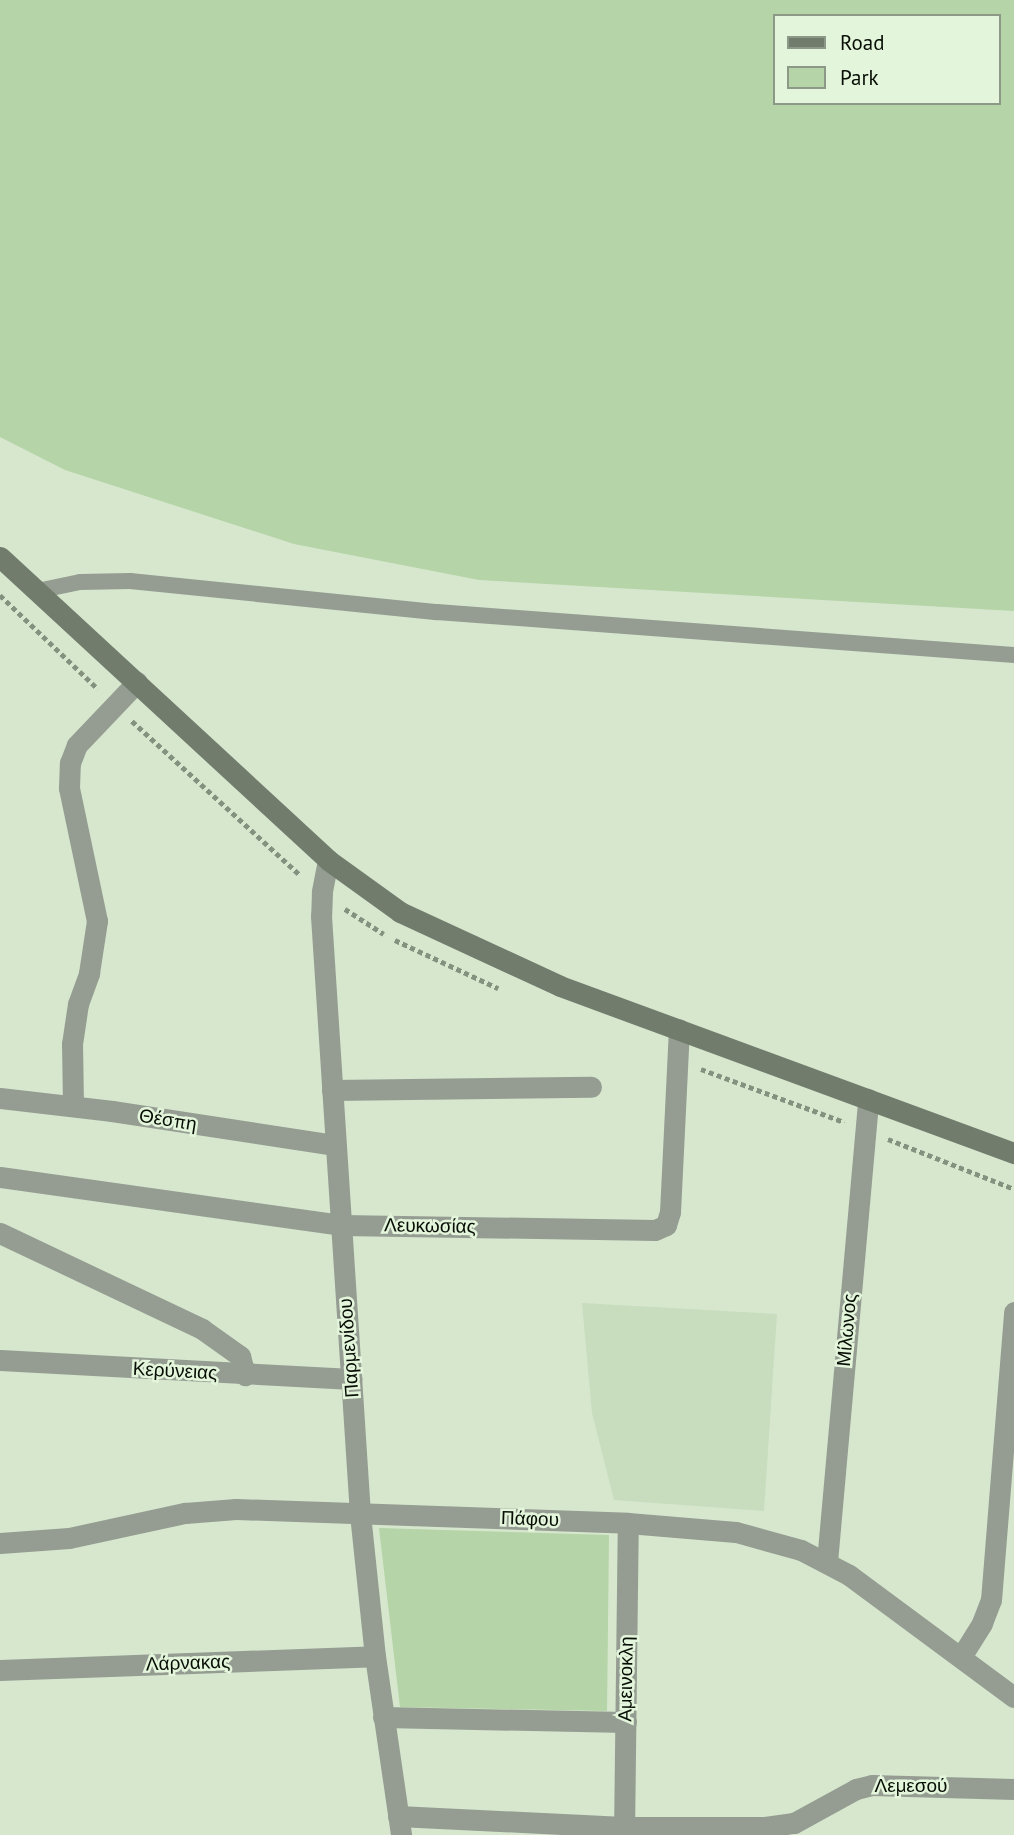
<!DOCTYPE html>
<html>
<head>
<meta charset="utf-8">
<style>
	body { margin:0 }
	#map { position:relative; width:1014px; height:1835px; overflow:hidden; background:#d6e7ce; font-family:"PT Sans",sans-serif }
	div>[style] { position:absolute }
	.built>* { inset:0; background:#c7ddbd }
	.green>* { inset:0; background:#b5d4a7 }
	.path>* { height:4.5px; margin-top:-2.25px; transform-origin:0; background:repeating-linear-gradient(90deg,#84917f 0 5px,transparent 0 8.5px) }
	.lane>* { height:16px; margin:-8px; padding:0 8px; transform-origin:8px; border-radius:8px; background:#959d92 }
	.street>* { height:21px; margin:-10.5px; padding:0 10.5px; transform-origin:10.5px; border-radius:10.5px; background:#959d92 }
	.secondary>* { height:21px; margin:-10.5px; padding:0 10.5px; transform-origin:10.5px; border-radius:10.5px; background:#717c6d }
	span { translate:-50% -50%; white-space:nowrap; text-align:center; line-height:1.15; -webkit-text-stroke:5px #e3f5db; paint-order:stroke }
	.street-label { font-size:19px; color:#080e06 }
	.legend { position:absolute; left:773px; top:14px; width:228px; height:91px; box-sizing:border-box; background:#e3f5db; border:2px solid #8b9986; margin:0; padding:9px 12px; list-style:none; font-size:21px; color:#080e06 }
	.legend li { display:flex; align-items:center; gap:14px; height:35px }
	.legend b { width:35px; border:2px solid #8b9986 }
</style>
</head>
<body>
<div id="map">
	<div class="built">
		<i style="clip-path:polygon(582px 1303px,777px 1314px,764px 1511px,614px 1500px,592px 1413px)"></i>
	</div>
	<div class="green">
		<i style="clip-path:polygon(evenodd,0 0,1014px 0,1014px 611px,479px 580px,294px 544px,65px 470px,0 437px,0 0,774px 16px,998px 16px,998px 103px,774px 103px,774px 16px)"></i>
		<i style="clip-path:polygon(379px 1528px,609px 1535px,607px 1711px,400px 1707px)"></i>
	</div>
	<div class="path">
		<i style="left:0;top:595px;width:136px;rotate:43.8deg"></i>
		<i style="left:132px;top:721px;width:229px;rotate:42.5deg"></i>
		<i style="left:345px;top:909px;width:46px;rotate:32.7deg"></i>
		<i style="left:395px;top:940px;width:114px;rotate:25deg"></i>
		<i style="left:701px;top:1069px;width:153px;rotate:20.3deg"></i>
		<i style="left:888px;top:1139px;width:136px;rotate:21.6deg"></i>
	</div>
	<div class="lane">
		<i style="left:37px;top:591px;width:44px;rotate:-11.8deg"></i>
		<i style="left:80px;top:582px;width:50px;rotate:-1.1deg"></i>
		<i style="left:130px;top:581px;width:309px;rotate:5.8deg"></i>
		<i style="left:437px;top:612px;width:579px;rotate:4.26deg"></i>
	</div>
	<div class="street">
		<i style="left:328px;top:860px;width:33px;rotate:101deg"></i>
		<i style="left:322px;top:892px;width:24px;rotate:92deg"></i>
		<i style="left:321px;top:916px;width:599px;rotate:86.27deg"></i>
		<i style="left:360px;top:1514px;width:143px;rotate:84deg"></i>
		<i style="left:375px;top:1656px;width:181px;rotate:81.7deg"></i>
		<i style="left:332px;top:1090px;width:259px;rotate:-0.7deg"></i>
		<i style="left:0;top:1098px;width:113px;rotate:6.6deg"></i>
		<i style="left:112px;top:1111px;width:226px;rotate:8.7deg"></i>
		<i style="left:73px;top:1106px;width:62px;rotate:-90.9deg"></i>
		<i style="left:72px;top:1044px;width:40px;rotate:-81.5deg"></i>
		<i style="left:78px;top:1004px;width:33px;rotate:-70deg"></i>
		<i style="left:89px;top:973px;width:53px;rotate:-81.3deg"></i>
		<i style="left:97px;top:921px;width:136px;rotate:-101.9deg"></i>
		<i style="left:69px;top:788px;width:25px;rotate:-88deg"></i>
		<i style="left:70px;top:763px;width:19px;rotate:-69deg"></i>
		<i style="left:77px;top:745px;width:87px;rotate:-46.4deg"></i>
		<i style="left:0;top:1177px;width:344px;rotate:8deg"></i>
		<i style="left:341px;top:1225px;width:314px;rotate:0.9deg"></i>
		<i style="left:655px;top:1230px;width:12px;rotate:-24deg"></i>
		<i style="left:666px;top:1225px;width:14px;rotate:-73deg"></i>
		<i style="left:670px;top:1212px;width:183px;rotate:-87.2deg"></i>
		<i style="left:0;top:1233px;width:224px;rotate:25.4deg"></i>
		<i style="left:202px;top:1329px;width:47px;rotate:35.4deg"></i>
		<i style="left:240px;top:1356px;width:20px;rotate:75deg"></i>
		<i style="left:0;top:1360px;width:352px;rotate:3.1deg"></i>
		<i style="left:0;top:1543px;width:69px;rotate:-4.1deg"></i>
		<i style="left:69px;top:1538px;width:119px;rotate:-12.2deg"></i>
		<i style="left:185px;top:1513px;width:51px;rotate:-4.5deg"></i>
		<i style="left:236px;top:1509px;width:392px;rotate:2deg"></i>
		<i style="left:628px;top:1523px;width:108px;rotate:4.8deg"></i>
		<i style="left:736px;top:1532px;width:67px;rotate:15.5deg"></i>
		<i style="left:801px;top:1550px;width:54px;rotate:27.5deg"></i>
		<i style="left:849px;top:1575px;width:205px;rotate:36.5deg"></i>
		<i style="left:827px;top:1562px;width:465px;rotate:-84.9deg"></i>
		<i style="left:961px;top:1657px;width:40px;rotate:-58deg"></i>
		<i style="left:982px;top:1623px;width:25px;rotate:-69deg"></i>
		<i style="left:991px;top:1600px;width:289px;rotate:-85.4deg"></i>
		<i style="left:0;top:1670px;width:375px;rotate:-2.1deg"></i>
		<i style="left:383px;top:1717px;width:243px;rotate:1.2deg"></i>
		<i style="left:398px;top:1816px;width:226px;rotate:2.8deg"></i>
		<i style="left:624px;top:1827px;width:141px"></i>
		<i style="left:765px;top:1827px;width:29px;rotate:-8deg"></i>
		<i style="left:794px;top:1823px;width:71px;rotate:-28.7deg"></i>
		<i style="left:856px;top:1789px;width:16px;rotate:-14deg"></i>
		<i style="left:872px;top:1785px;width:142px;rotate:1.6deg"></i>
		<i style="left:624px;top:1835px;width:312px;rotate:-89.3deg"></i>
	</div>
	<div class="secondary">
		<i style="left:0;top:557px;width:447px;rotate:42.7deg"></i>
		<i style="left:328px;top:860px;width:89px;rotate:35.8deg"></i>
		<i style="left:400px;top:912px;width:176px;rotate:24.8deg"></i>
		<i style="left:560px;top:986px;width:484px;rotate:20.2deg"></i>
	</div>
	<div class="street-label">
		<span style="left:168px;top:1120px;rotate:9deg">Θέσπη</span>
		<span style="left:430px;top:1226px;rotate:1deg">Λευκωσίας</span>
		<span style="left:847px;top:1330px;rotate:-85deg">Μίλωνος</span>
		<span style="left:349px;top:1348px;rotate:-94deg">Παρμενίδου</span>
		<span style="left:175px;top:1371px;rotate:3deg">Κερύνειας</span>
		<span style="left:530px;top:1519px;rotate:2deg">Πάφου</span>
		<span style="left:188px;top:1663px;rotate:-2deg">Λάρνακας</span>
		<span style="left:626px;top:1679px;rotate:-89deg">Αμεινοκλη</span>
		<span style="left:911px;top:1786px">Λεμεσού</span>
	</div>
	<ul class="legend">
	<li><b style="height:9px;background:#717c6d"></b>Road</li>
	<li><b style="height:19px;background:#b5d4a7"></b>Park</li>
	</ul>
</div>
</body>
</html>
